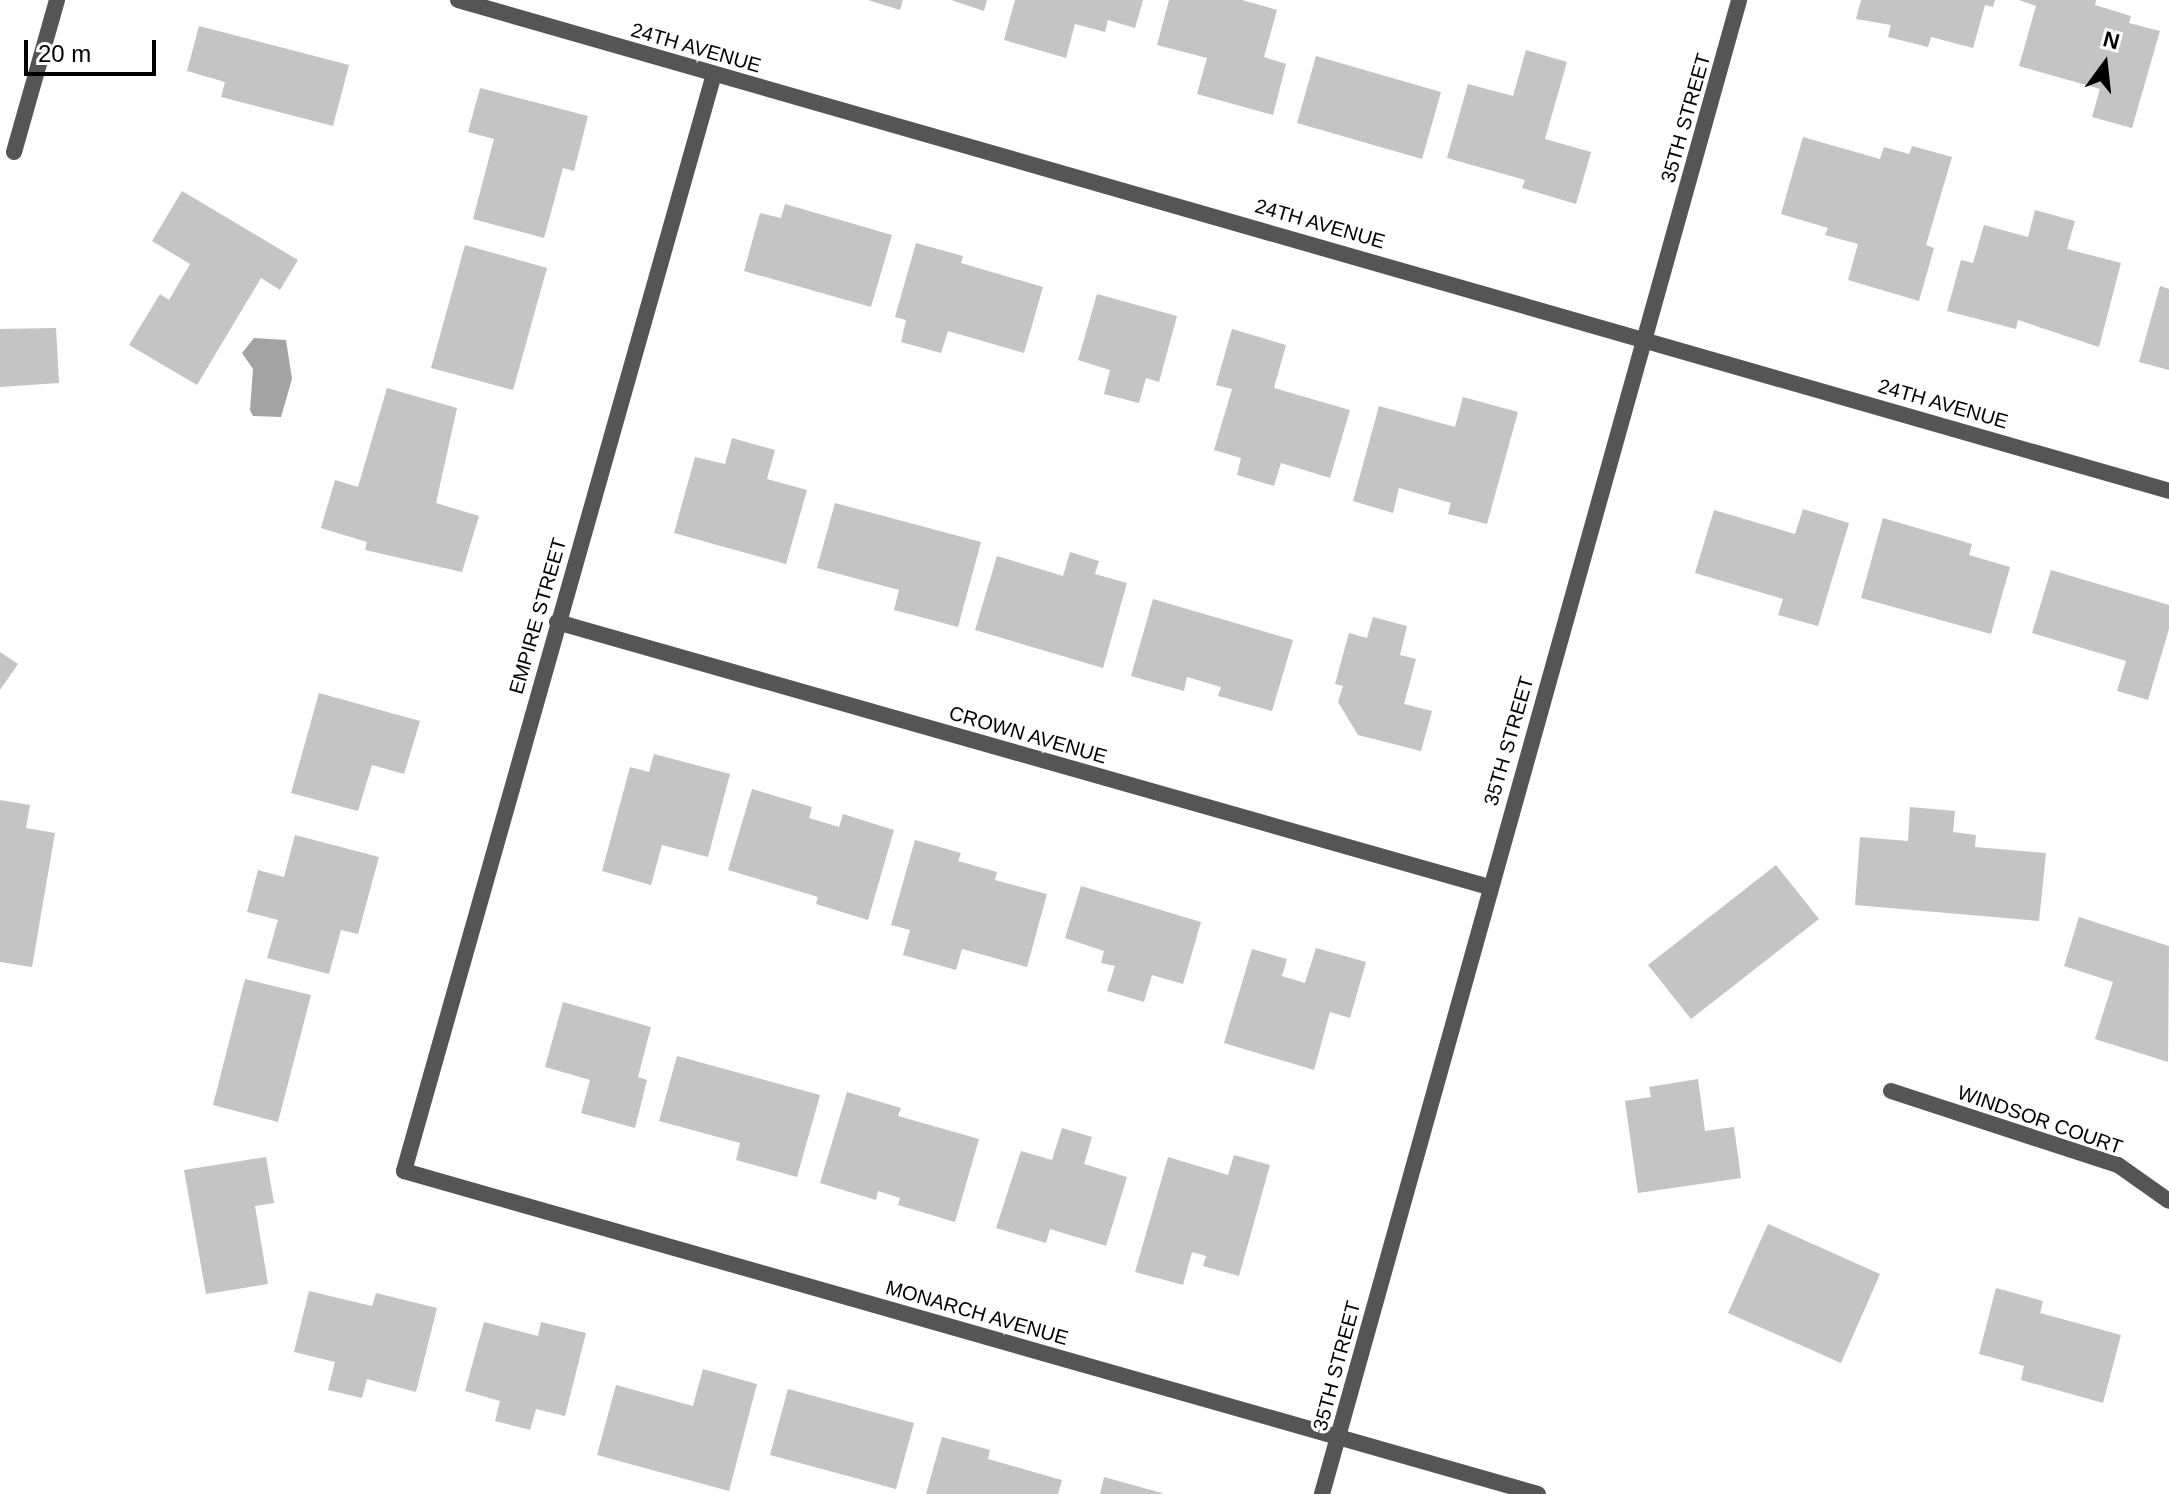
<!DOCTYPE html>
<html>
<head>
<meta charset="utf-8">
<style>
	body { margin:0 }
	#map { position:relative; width:2169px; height:1494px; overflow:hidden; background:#fff; font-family:Arial,sans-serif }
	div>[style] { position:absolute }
	.water>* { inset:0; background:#a3a3a3 }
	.building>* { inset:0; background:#c4c4c4 }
	.minor>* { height:16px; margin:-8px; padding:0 8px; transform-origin:8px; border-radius:8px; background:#555 }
	.tertiary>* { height:16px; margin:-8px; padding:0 8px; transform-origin:8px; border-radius:8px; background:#555 }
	span { translate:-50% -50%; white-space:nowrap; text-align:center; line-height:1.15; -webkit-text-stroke:6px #fff; paint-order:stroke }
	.street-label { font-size:20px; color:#000 }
	.north { position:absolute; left:2065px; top:24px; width:80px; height:80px; -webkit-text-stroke:6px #fff; paint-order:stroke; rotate:15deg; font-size:22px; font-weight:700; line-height:32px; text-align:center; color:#000 }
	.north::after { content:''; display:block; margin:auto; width:28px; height:36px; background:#000; clip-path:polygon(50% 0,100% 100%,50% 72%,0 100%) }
	.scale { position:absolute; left:24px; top:40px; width:132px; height:36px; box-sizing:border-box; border:4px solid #000; border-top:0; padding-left:10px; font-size:24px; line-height:28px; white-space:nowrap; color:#000; -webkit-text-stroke:6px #fff; paint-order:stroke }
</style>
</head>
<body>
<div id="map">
	<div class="water">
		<i style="clip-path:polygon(254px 338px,286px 340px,292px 379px,281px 417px,253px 416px,250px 410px,253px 369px,242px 353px)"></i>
	</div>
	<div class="building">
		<i style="clip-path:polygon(868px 0,903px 0,900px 10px)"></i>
		<i style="clip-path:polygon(951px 0,987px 0,984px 11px)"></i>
		<i style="clip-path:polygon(1015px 0,1143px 0,1135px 28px,1108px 20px,1105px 32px,1075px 24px,1066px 58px,1004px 40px)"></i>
		<i style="clip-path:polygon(1169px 0,1242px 0,1277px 10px,1264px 57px,1286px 64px,1273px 115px,1197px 94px,1207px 58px,1157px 45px)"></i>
		<i style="clip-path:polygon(1861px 0,1995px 0,1993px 7px,1985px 5px,1973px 48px,1931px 37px,1928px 47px,1888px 37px,1891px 25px,1856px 19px)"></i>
		<i style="clip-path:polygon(2019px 0,2096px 0,2095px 5px,2131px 16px,2129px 23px,2160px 31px,2132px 128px,2092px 117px,2100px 89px,2019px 66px,2036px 6px)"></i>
		<i style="clip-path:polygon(199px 26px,349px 65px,333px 126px,221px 97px,225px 82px,187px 71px)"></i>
		<i style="clip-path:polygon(1526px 50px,1567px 62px,1545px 139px,1591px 152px,1576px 204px,1522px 188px,1525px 180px,1447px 158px,1468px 84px,1513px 96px)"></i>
		<i style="clip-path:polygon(1316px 56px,1441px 92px,1422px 159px,1297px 123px)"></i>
		<i style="clip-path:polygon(480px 88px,588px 116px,574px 171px,563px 168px,544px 238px,473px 219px,494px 139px,468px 132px)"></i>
		<i style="clip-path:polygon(1803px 137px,1880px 159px,1884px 147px,1909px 154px,1912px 146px,1952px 157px,1926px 245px,1934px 248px,1919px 301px,1848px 280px,1858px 244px,1825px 235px,1828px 228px,1781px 214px)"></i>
		<i style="clip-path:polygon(182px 191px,298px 260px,280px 290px,261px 278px,197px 385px,129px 345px,160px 294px,169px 300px,190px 264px,152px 241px)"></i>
		<i style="clip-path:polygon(785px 204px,892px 235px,871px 307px,744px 271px,760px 213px,781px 218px)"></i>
		<i style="clip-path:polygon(2035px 210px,2075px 221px,2067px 249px,2121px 263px,2099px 347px,2018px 320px,2016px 329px,1947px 311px,1961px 260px,1973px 263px,1984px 225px,2028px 237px)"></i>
		<i style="clip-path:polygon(916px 243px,963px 256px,961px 263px,1043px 287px,1024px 353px,948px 331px,941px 353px,901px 342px,906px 320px,895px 317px)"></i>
		<i style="clip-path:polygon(465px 245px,547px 268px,513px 390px,431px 368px)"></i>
		<i style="clip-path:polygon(2160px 286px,2169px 289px,2169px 370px,2139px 362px)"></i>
		<i style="clip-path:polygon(1097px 294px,1177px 316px,1159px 382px,1146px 378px,1139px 403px,1104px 394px,1110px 370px,1078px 360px)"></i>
		<i style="clip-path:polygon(56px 328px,59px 383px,0 387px,0 329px)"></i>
		<i style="clip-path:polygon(1232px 329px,1286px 345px,1274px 388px,1350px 410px,1330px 478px,1281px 463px,1274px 486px,1237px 475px,1241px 458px,1214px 450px,1232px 389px,1216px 385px)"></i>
		<i style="clip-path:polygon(387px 388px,457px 408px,436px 503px,479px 516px,462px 572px,365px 550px,367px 542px,321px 528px,335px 480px,358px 487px)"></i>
		<i style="clip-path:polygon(1463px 397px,1518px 412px,1487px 524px,1448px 514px,1451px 503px,1399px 488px,1393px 513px,1353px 501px,1379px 406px,1455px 427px)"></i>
		<i style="clip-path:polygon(732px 438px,775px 450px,767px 479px,807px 490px,786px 564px,674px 533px,695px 457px,725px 464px)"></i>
		<i style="clip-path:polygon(835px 503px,981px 542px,958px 627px,894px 610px,899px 590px,817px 568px)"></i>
		<i style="clip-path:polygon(1803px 509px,1849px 523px,1818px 626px,1778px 615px,1783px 599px,1695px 573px,1714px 510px,1795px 534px)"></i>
		<i style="clip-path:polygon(1883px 518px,1972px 544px,1969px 555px,2010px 567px,1991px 634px,1861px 598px)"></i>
		<i style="clip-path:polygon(1070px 552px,1099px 561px,1095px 574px,1127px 583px,1103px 668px,975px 630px,997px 556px,1063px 576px)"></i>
		<i style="clip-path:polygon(2051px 570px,2169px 605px,2169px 629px,2148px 700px,2117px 691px,2126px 661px,2032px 633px)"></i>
		<i style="clip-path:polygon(1153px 599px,1293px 640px,1272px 711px,1218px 696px,1221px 687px,1187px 677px,1184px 691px,1131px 676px)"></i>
		<i style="clip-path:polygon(1373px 617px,1407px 626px,1400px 655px,1416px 659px,1404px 704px,1432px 711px,1421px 751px,1358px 735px,1338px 702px,1343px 686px,1335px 684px,1349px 633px,1367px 638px)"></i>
		<i style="clip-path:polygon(0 652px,18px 664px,0 690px)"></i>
		<i style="clip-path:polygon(319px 693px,420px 721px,404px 774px,372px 765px,358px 811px,291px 793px)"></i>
		<i style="clip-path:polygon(654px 754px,730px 774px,708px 857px,662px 845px,651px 885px,602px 871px,630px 767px,649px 772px)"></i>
		<i style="clip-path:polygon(752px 789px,812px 807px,809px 818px,839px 827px,843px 814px,894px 830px,868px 920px,816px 904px,818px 897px,728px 870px)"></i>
		<i style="clip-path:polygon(0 800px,30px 805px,26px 828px,55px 833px,32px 967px,0 962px)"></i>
		<i style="clip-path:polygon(1910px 807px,1955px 811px,1953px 832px,1976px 835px,1975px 847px,2046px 853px,2039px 921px,1855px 905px,1860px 837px,1908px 841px)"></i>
		<i style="clip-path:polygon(295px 835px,379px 857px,358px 934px,341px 930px,329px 974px,267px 958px,278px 920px,247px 912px,258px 870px,284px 877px)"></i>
		<i style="clip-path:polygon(915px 840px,961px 853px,958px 861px,997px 872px,995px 880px,1047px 894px,1027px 967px,962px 949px,956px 970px,903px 955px,910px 930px,891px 925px)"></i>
		<i style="clip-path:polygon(1776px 865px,1819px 919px,1691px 1019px,1648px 965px)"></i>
		<i style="clip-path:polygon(1081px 886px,1201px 922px,1183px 984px,1152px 975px,1144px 1002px,1107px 991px,1115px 966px,1101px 963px,1104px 951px,1065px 938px)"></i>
		<i style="clip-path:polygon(2079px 917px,2169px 946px,2168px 1062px,2095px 1039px,2113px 982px,2064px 966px)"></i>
		<i style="clip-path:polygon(1316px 948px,1366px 962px,1350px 1018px,1330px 1012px,1314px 1070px,1224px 1043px,1252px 949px,1287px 959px,1282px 976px,1305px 983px)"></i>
		<i style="clip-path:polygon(245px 979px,311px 995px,278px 1122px,213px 1105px)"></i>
		<i style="clip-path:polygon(563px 1002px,651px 1027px,638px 1077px,647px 1080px,635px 1128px,581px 1113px,590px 1080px,545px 1067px)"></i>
		<i style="clip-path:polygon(677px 1056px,820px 1095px,797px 1177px,736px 1160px,740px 1143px,659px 1121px)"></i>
		<i style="clip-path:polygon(1698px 1079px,1705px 1131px,1734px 1127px,1741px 1178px,1638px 1193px,1625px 1101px,1651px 1097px,1649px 1087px)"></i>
		<i style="clip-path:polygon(847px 1092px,901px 1108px,898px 1116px,979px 1139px,955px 1222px,898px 1205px,900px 1198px,878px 1191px,876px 1200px,820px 1183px)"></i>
		<i style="clip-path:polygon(1062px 1128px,1092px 1137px,1084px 1164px,1127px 1177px,1106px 1246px,1050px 1229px,1046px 1243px,996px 1228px,1021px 1151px,1052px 1160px)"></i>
		<i style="clip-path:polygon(1234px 1155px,1270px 1165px,1239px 1276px,1203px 1266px,1206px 1256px,1192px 1252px,1183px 1285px,1135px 1272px,1168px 1157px,1228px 1175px)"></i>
		<i style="clip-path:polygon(266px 1157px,274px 1203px,255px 1206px,268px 1284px,206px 1294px,184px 1170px)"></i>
		<i style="clip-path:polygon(1768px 1224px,1880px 1274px,1841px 1363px,1728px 1313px)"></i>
		<i style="clip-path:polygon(1996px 1288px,2043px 1301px,2040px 1313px,2121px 1335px,2103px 1403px,2021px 1380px,2024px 1366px,1979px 1354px)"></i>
		<i style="clip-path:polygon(309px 1291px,372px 1306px,376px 1293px,437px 1308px,416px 1392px,367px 1379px,362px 1398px,328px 1390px,335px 1362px,294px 1352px)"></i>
		<i style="clip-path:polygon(484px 1322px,538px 1336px,541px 1322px,586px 1333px,565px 1416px,536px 1409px,530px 1430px,495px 1421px,500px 1401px,465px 1391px)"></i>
		<i style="clip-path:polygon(703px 1369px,757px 1384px,729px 1491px,597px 1455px,616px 1385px,693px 1406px)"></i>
		<i style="clip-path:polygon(788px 1389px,914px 1423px,896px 1489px,770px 1455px)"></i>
		<i style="clip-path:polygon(942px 1437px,990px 1450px,988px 1459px,1062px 1480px,1058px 1494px,926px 1494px)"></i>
		<i style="clip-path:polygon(1104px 1477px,1162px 1493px,1162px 1494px,1100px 1494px)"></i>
	</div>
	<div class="minor">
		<i style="left:458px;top:0;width:1780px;rotate:16.01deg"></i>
		<i style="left:714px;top:74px;width:1140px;rotate:105.78deg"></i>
		<i style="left:404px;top:1171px;width:1179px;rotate:15.9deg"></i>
		<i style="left:14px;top:152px;width:158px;rotate:-74.2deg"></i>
		<i style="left:557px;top:622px;width:969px;rotate:15.87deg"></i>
		<i style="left:1891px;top:1091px;width:239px;rotate:18.1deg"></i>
		<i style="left:2118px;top:1165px;width:62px;rotate:35.2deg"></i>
	</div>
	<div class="tertiary">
		<i style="left:1322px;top:1494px;width:1551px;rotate:-74.4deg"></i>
	</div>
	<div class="street-label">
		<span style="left:696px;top:48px;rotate:16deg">24TH AVENUE</span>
		<span style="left:1686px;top:118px;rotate:-74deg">35TH STREET</span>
		<span style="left:1320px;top:224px;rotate:16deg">24TH AVENUE</span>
		<span style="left:1943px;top:404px;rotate:16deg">24TH AVENUE</span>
		<span style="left:538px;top:616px;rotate:-74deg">EMPIRE STREET</span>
		<span style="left:1028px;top:735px;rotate:16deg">CROWN AVENUE</span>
		<span style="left:1509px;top:741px;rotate:-74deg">35TH STREET</span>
		<span style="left:2040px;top:1120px;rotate:19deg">WINDSOR COURT</span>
		<span style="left:977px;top:1313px;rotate:16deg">MONARCH AVENUE</span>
		<span style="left:1337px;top:1366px;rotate:-75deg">35TH STREET</span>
	</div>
	<div class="north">N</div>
	<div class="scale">20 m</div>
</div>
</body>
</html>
